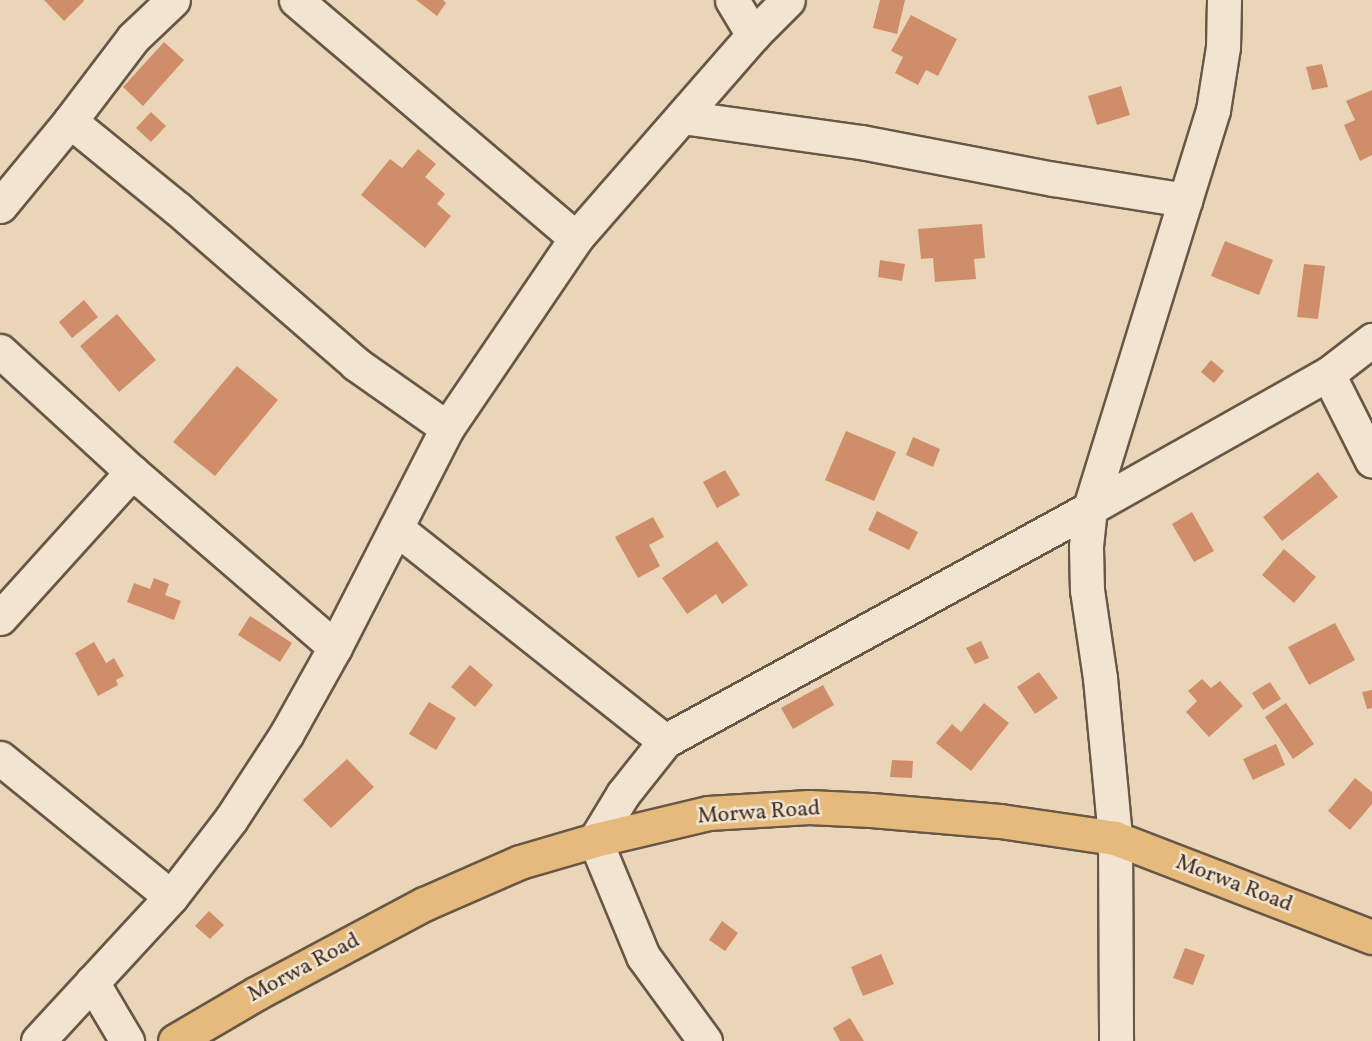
<!DOCTYPE html>
<html>
<head>
<meta charset="utf-8">
<style>
	body { margin:0 }
	#map { position:relative; width:1372px; height:1041px; overflow:hidden; background:#ead5b8; font-family:Vollkorn,serif }
	div>[style] { position:absolute }
	.building>* { inset:0; background:#cf8e69 }
	.roads { filter:drop-shadow(2px 0 #695746) drop-shadow(-2px 0 #695746) drop-shadow(0 2px #695746) drop-shadow(0 -2px #695746) }
	.minor>* { height:33px; margin:-16.5px; padding:0 16.5px; transform-origin:16.5px; border-radius:16.5px; background:#f1e4d1 }
	.major>* { height:33px; margin:-16.5px; padding:0 16.5px; transform-origin:16.5px; border-radius:16.5px; background:#e5ba7c }
	span { translate:-50% -50%; white-space:nowrap; text-align:center; line-height:1.15; -webkit-text-stroke:5px #f1e4d1; paint-order:stroke }
	.street-label { font-size:22px; color:#3e2d20 }
</style>
</head>
<body>
<div id="map">
	<div class="building">
		<i style="clip-path:polygon(44px 0,83px 0,84px 1px,64px 21px)"></i>
		<i style="clip-path:polygon(416px 0,443px 0,446px 3px,437px 16px)"></i>
		<i style="clip-path:polygon(880px 0,905px 0,897px 34px,873px 28px)"></i>
		<i style="clip-path:polygon(911px 15px,957px 39px,938px 76px,926px 70px,918px 85px,895px 73px,903px 57px,891px 51px)"></i>
		<i style="clip-path:polygon(164px 42px,184px 60px,143px 106px,123px 87px)"></i>
		<i style="clip-path:polygon(1322px 64px,1328px 87px,1312px 90px,1306px 67px)"></i>
		<i style="clip-path:polygon(1121px 86px,1130px 115px,1097px 125px,1088px 96px)"></i>
		<i style="clip-path:polygon(1372px 90px,1372px 155px,1360px 161px,1344px 125px,1355px 120px,1346px 101px)"></i>
		<i style="clip-path:polygon(151px 112px,166px 126px,151px 142px,136px 128px)"></i>
		<i style="clip-path:polygon(418px 149px,436px 164px,425px 177px,445px 194px,437px 204px,451px 216px,425px 248px,361px 195px,390px 159px,402px 168px)"></i>
		<i style="clip-path:polygon(982px 224px,985px 258px,974px 259px,976px 279px,935px 282px,933px 258px,921px 259px,918px 229px)"></i>
		<i style="clip-path:polygon(1225px 241px,1273px 260px,1259px 295px,1211px 276px)"></i>
		<i style="clip-path:polygon(880px 260px,905px 264px,902px 281px,878px 277px)"></i>
		<i style="clip-path:polygon(1304px 264px,1325px 266px,1318px 319px,1297px 317px)"></i>
		<i style="clip-path:polygon(84px 300px,98px 317px,72px 338px,59px 322px)"></i>
		<i style="clip-path:polygon(117px 314px,156px 360px,119px 392px,80px 346px)"></i>
		<i style="clip-path:polygon(1211px 360px,1224px 371px,1214px 383px,1201px 372px)"></i>
		<i style="clip-path:polygon(237px 366px,278px 400px,215px 476px,173px 442px)"></i>
		<i style="clip-path:polygon(846px 431px,896px 452px,874px 501px,825px 480px)"></i>
		<i style="clip-path:polygon(913px 437px,940px 449px,933px 467px,906px 455px)"></i>
		<i style="clip-path:polygon(725px 470px,740px 495px,717px 508px,703px 482px)"></i>
		<i style="clip-path:polygon(1318px 472px,1338px 497px,1282px 541px,1263px 517px)"></i>
		<i style="clip-path:polygon(877px 511px,918px 532px,909px 550px,868px 530px)"></i>
		<i style="clip-path:polygon(1192px 512px,1214px 551px,1194px 562px,1172px 524px)"></i>
		<i style="clip-path:polygon(653px 517px,664px 537px,649px 545px,660px 566px,638px 578px,615px 537px)"></i>
		<i style="clip-path:polygon(717px 541px,748px 585px,722px 604px,716px 594px,687px 614px,662px 578px)"></i>
		<i style="clip-path:polygon(1284px 549px,1316px 577px,1294px 603px,1262px 575px)"></i>
		<i style="clip-path:polygon(154px 578px,169px 584px,165px 595px,181px 601px,174px 620px,127px 602px,134px 583px,150px 589px)"></i>
		<i style="clip-path:polygon(250px 616px,292px 643px,280px 662px,238px 635px)"></i>
		<i style="clip-path:polygon(1335px 623px,1355px 660px,1309px 685px,1288px 647px)"></i>
		<i style="clip-path:polygon(981px 641px,989px 658px,975px 664px,966px 648px)"></i>
		<i style="clip-path:polygon(94px 642px,106px 663px,114px 658px,124px 676px,116px 680px,118px 685px,98px 696px,75px 653px)"></i>
		<i style="clip-path:polygon(470px 665px,493px 685px,475px 707px,451px 687px)"></i>
		<i style="clip-path:polygon(1039px 672px,1058px 698px,1035px 714px,1017px 687px)"></i>
		<i style="clip-path:polygon(1202px 679px,1211px 688px,1220px 681px,1243px 706px,1209px 737px,1186px 712px,1197px 701px,1188px 691px)"></i>
		<i style="clip-path:polygon(1270px 682px,1281px 699px,1263px 710px,1252px 693px)"></i>
		<i style="clip-path:polygon(823px 685px,834px 705px,793px 729px,781px 708px)"></i>
		<i style="clip-path:polygon(1372px 690px,1372px 708px,1367px 709px,1362px 692px)"></i>
		<i style="clip-path:polygon(429px 702px,456px 718px,436px 750px,409px 734px)"></i>
		<i style="clip-path:polygon(984px 703px,1009px 723px,971px 771px,936px 743px,952px 724px,961px 732px)"></i>
		<i style="clip-path:polygon(1286px 703px,1314px 744px,1293px 759px,1265px 717px)"></i>
		<i style="clip-path:polygon(1276px 744px,1285px 765px,1253px 780px,1243px 759px)"></i>
		<i style="clip-path:polygon(347px 759px,374px 787px,331px 828px,303px 800px)"></i>
		<i style="clip-path:polygon(892px 760px,913px 761px,912px 778px,890px 777px)"></i>
		<i style="clip-path:polygon(1355px 778px,1372px 792px,1372px 804px,1350px 830px,1328px 811px)"></i>
		<i style="clip-path:polygon(209px 911px,224px 925px,210px 939px,195px 926px)"></i>
		<i style="clip-path:polygon(722px 921px,738px 933px,725px 951px,709px 940px)"></i>
		<i style="clip-path:polygon(1185px 948px,1205px 955px,1193px 985px,1173px 978px)"></i>
		<i style="clip-path:polygon(881px 954px,894px 984px,863px 996px,851px 967px)"></i>
		<i style="clip-path:polygon(850px 1018px,864px 1041px,840px 1041px,833px 1028px)"></i>
	</div>
	<div class="roads">
		<div class="minor">
			<i style="left:296px;top:0;width:367px;rotate:40.4deg"></i>
			<i style="left:732px;top:0;width:41px;rotate:59deg"></i>
			<i style="left:1224px;top:0;width:47px;rotate:91.2deg"></i>
			<i style="left:1223px;top:47px;width:64px;rotate:99deg"></i>
			<i style="left:1213px;top:110px;width:417px;rotate:107.2deg"></i>
			<i style="left:1090px;top:508px;width:273px;rotate:-29.4deg"></i>
			<i style="left:1328px;top:374px;width:56px;rotate:-37.7deg"></i>
			<i style="left:682px;top:117px;width:181px;rotate:8deg"></i>
			<i style="left:861px;top:142px;width:197px;rotate:10.9deg"></i>
			<i style="left:1054px;top:179px;width:133px;rotate:9.1deg"></i>
			<i style="left:70px;top:121px;width:139px;rotate:39.2deg"></i>
			<i style="left:178px;top:209px;width:236px;rotate:41deg"></i>
			<i style="left:356px;top:364px;width:111px;rotate:35.1deg"></i>
			<i style="left:0;top:206px;width:110px;rotate:-50.5deg"></i>
			<i style="left:70px;top:121px;width:104px;rotate:-52.8deg"></i>
			<i style="left:133px;top:38px;width:55px;rotate:-43.5deg"></i>
			<i style="left:0;top:351px;width:179px;rotate:42.5deg"></i>
			<i style="left:132px;top:472px;width:268px;rotate:40.8deg"></i>
			<i style="left:1328px;top:374px;width:97px;rotate:63.2deg"></i>
			<i style="left:1090px;top:508px;width:39px;rotate:96deg"></i>
			<i style="left:1086px;top:547px;width:43px;rotate:88.7deg"></i>
			<i style="left:1087px;top:590px;width:89px;rotate:81.6deg"></i>
			<i style="left:1100px;top:678px;width:161px;rotate:84.6deg"></i>
			<i style="left:1115px;top:838px;width:203px;rotate:89.7deg"></i>
			<i style="left:396px;top:528px;width:343px;rotate:38.4deg"></i>
			<i style="left:0;top:618px;width:197px;rotate:-47.9deg"></i>
			<i style="left:0;top:758px;width:220px;rotate:39.1deg"></i>
			<i style="left:92px;top:982px;width:69px;rotate:59.3deg"></i>
			<i style="left:38px;top:1041px;width:196px;rotate:-47.3deg"></i>
			<i style="left:171px;top:897px;width:98px;rotate:-52.4deg"></i>
			<i style="left:231px;top:819px;width:103px;rotate:-56.9deg"></i>
			<i style="left:287px;top:733px;width:98px;rotate:-60.8deg"></i>
			<i style="left:335px;top:647px;width:246px;rotate:-62.9deg"></i>
			<i style="left:447px;top:428px;width:230px;rotate:-55.8deg"></i>
			<i style="left:576px;top:238px;width:269px;rotate:-48.9deg"></i>
			<i style="left:753px;top:35px;width:49px;rotate:-45deg"></i>
			<i style="left:705px;top:1041px;width:105px;rotate:-126.1deg"></i>
			<i style="left:643px;top:956px;width:126px;rotate:-112.5deg"></i>
			<i style="left:595px;top:840px;width:54px;rotate:-58.7deg"></i>
			<i style="left:623px;top:794px;width:68px;rotate:-51.6deg"></i>
			<i style="left:665px;top:741px;width:485px;rotate:-28.7deg"></i>
		</div>
		<div class="major">
			<i style="left:175px;top:1041px;width:95px;rotate:-30.3deg"></i>
			<i style="left:257px;top:993px;width:189px;rotate:-28.1deg"></i>
			<i style="left:424px;top:904px;width:105px;rotate:-23.6deg"></i>
			<i style="left:520px;top:862px;width:78px;rotate:-16.3deg"></i>
			<i style="left:595px;top:840px;width:116px;rotate:-13.4deg"></i>
			<i style="left:708px;top:813px;width:101px;rotate:-3.4deg"></i>
			<i style="left:809px;top:807px;width:62px;rotate:2.8deg"></i>
			<i style="left:871px;top:810px;width:129px;rotate:4.9deg"></i>
			<i style="left:1000px;top:821px;width:116px;rotate:8.4deg"></i>
			<i style="left:1115px;top:838px;width:275px;rotate:21.1deg"></i>
		</div>
	</div>
	<div class="street-label">
		<span style="left:759px;top:813px;rotate:-4deg">Morwa Road</span>
		<span style="left:1234px;top:884px;rotate:21deg">Morwa Road</span>
		<span style="left:304px;top:968px;rotate:-28deg">Morwa Road</span>
	</div>
</div>
</body>
</html>
